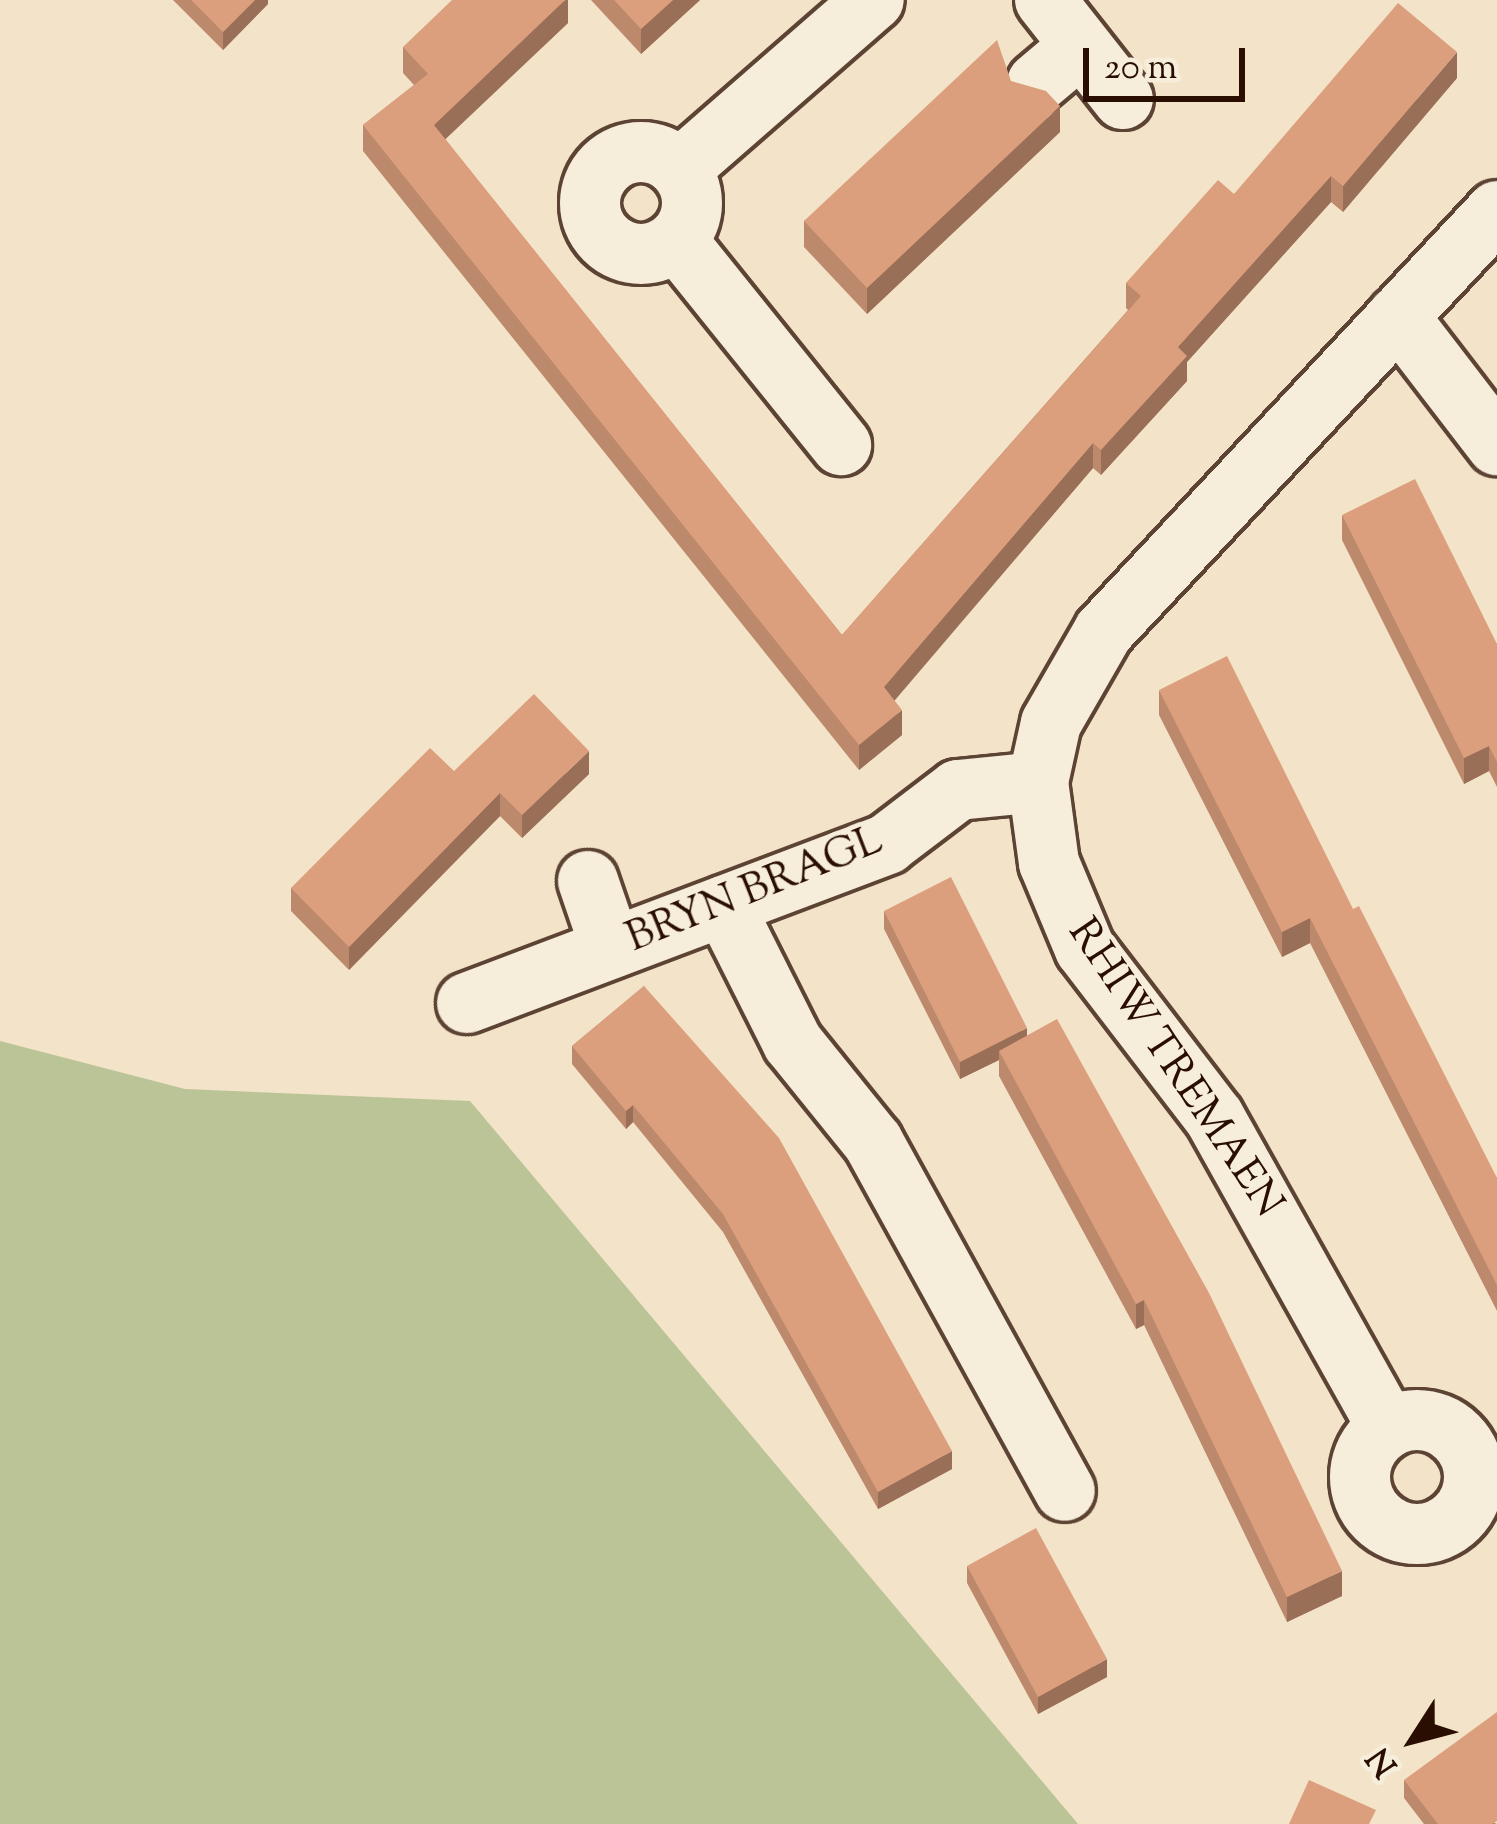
<!DOCTYPE html>
<html>
<head>
<meta charset="utf-8">
<style>
	body { margin:0 }
	#map { position:relative; width:1497px; height:1824px; overflow:hidden; background:#f3e3c8; font-family:"Sorts Mill Goudy",serif }
	div>[style] { position:absolute }
	.green>* { inset:0; background:#bac496 }
	.roads { filter:drop-shadow(3px 0 #5c4333) drop-shadow(-3px 0 #5c4333) drop-shadow(0 3px #5c4333) drop-shadow(0 -3px #5c4333) }
	.minor>* { height:60px; margin:-30px; padding:0 30px; transform-origin:30px; border-radius:30px; background:#f7eddb }
	.minor>.ring { margin:-30px; padding:0; box-sizing:content-box; background:none; border:60px solid #f7eddb; border-radius:50% }
	.wall>* { inset:0; background:#bd896c }
	.shaded-wall>* { inset:0; background:#9a6f58 }
	.building>* { inset:0; background:#dc9f7d }
	span { translate:-50% -50%; white-space:nowrap; text-align:center; line-height:1.15; -webkit-text-stroke:9px #f7eddb; paint-order:stroke }
	.street-label { font-size:42px; color:#290e01 }
	.north { position:absolute; left:1353px; top:1680px; width:120px; height:120px; -webkit-text-stroke:9px #f7eddb; paint-order:stroke; rotate:234deg; font-size:33px; font-weight:700; line-height:48px; text-align:center; color:#290e01 }
	.north::after { content:''; display:block; margin:auto; width:42px; height:54px; background:#290e01; clip-path:polygon(50% 0,100% 100%,50% 72%,0 100%) }
	.scale { position:absolute; left:1083px; top:48px; width:162px; height:54px; box-sizing:border-box; border:6px solid #290e01; border-top:0; padding-left:15px; font-size:36px; line-height:42px; white-space:nowrap; color:#290e01; -webkit-text-stroke:9px #f7eddb; paint-order:stroke }
</style>
</head>
<body>
<div id="map">
	<div class="green">
		<i style="clip-path:polygon(0 1041px,185px 1089px,470px 1101px,1078px 1824px,0 1824px)"></i>
	</div>
	<div class="roads">
		<div class="minor">
			<i style="left:1045px;top:0;width:126px;rotate:51.8deg"></i>
			<i style="left:1037px;top:83px;width:57px;rotate:-40.1deg"></i>
			<i class="ring" style="left:590px;top:152px;width:42px;height:42px"></i>
			<i style="left:680px;top:169px;width:257px;rotate:-41.1deg"></i>
			<i style="left:677px;top:241px;width:262px;rotate:51.2deg"></i>
			<i style="left:1398px;top:316px;width:163px;rotate:52.5deg"></i>
			<i style="left:588px;top:881px;width:71px;rotate:71.1deg"></i>
			<i style="left:724px;top:906px;width:153px;rotate:63.3deg"></i>
			<i style="left:793px;top:1043px;width:127px;rotate:51.1deg"></i>
			<i style="left:873px;top:1142px;width:398px;rotate:61.2deg"></i>
			<i style="left:467px;top:1003px;width:449px;rotate:-20.7deg"></i>
			<i style="left:887px;top:844px;width:89px;rotate:-37.3deg"></i>
			<i style="left:958px;top:790px;width:80px;rotate:-5.7deg"></i>
			<i class="ring" style="left:1360px;top:1420px;width:54px;height:54px"></i>
			<i style="left:1388px;top:1428px;width:356px;rotate:-119.2deg"></i>
			<i style="left:1214px;top:1117px;width:212px;rotate:-127.5deg"></i>
			<i style="left:1085px;top:949px;width:93px;rotate:-112.7deg"></i>
			<i style="left:1049px;top:863px;width:82px;rotate:-97.7deg"></i>
			<i style="left:1038px;top:782px;width:60px;rotate:-77.6deg"></i>
			<i style="left:1051px;top:723px;width:106px;rotate:-60.1deg"></i>
			<i style="left:1104px;top:631px;width:575px;rotate:-46.9deg"></i>
		</div>
	</div>
	<div class="wall">
		<i style="clip-path:polygon(173px 0,268px 0,268px 4px,223px 50px)"></i>
		<i style="clip-path:polygon(568px 0,568px 23px,445px 139px,842px 635px,1128px 310px,1126px 308px,1126px 283px,1234px 194px,1457px 78px,1343px 212px,1331px 202px,1187px 362px,1187px 381px,1101px 475px,1093px 468px,894px 700px,902px 735px,859px 770px,363px 151px,363px 125px,414px 85px,403px 73px,403px 47px)"></i>
		<i style="clip-path:polygon(591px 0,700px 0,641px 54px)"></i>
		<i style="clip-path:polygon(1011px 81px,1060px 132px,867px 314px,804px 247px,804px 221px)"></i>
		<i style="clip-path:polygon(1342px 515px,1497px 644px,1497px 787px,1489px 771px,1464px 784px,1342px 540px)"></i>
		<i style="clip-path:polygon(1159px 690px,1497px 1178px,1497px 1311px,1310px 943px,1282px 957px,1159px 715px)"></i>
		<i style="clip-path:polygon(454px 771px,589px 774px,522px 838px,500px 816px,349px 970px,291px 911px,291px 888px)"></i>
		<i style="clip-path:polygon(884px 911px,1027px 1036px,1342px 1596px,1287px 1622px,1144px 1325px,1136px 1329px,999px 1076px,999px 1060px,960px 1079px,884px 929px)"></i>
		<i style="clip-path:polygon(644px 986px,952px 1469px,878px 1509px,723px 1232px,633px 1122px,626px 1129px,572px 1064px,572px 1046px)"></i>
		<i style="clip-path:polygon(967px 1566px,1107px 1677px,1038px 1714px,967px 1583px)"></i>
		<i style="clip-path:polygon(1404px 1780px,1497px 1824px,1424px 1824px,1404px 1798px)"></i>
	</div>
	<div class="shaded-wall">
		<i style="clip-path:polygon(255px 0,268px 0,268px 4px,223px 50px,223px 32px)"></i>
		<i style="clip-path:polygon(565px 0,568px 0,568px 23px,434px 150px,434px 125px)"></i>
		<i style="clip-path:polygon(673px 0,700px 0,641px 54px,641px 29px)"></i>
		<i style="clip-path:polygon(1457px 52px,1457px 78px,1343px 212px,1343px 186px)"></i>
		<i style="clip-path:polygon(1060px 106px,1060px 132px,867px 314px,867px 288px)"></i>
		<i style="clip-path:polygon(1331px 176px,1331px 202px,1187px 362px,1187px 381px,1101px 475px,1101px 450px,1178px 347px)"></i>
		<i style="clip-path:polygon(1093px 443px,1093px 468px,884px 713px,884px 687px)"></i>
		<i style="clip-path:polygon(902px 710px,902px 735px,859px 770px,859px 745px)"></i>
		<i style="clip-path:polygon(1489px 746px,1489px 771px,1464px 784px,1464px 758px)"></i>
		<i style="clip-path:polygon(589px 751px,589px 774px,522px 838px,522px 815px)"></i>
		<i style="clip-path:polygon(500px 793px,500px 816px,349px 970px,349px 947px)"></i>
		<i style="clip-path:polygon(1310px 918px,1310px 943px,1282px 957px,1282px 932px)"></i>
		<i style="clip-path:polygon(1027px 1028px,1027px 1046px,999px 1051px,999px 1060px,960px 1079px,960px 1062px)"></i>
		<i style="clip-path:polygon(633px 1105px,633px 1122px,626px 1129px,626px 1111px)"></i>
		<i style="clip-path:polygon(1144px 1300px,1144px 1325px,1136px 1329px,1136px 1304px)"></i>
		<i style="clip-path:polygon(952px 1451px,952px 1469px,878px 1509px,878px 1492px)"></i>
		<i style="clip-path:polygon(1342px 1571px,1342px 1596px,1287px 1622px,1287px 1597px)"></i>
		<i style="clip-path:polygon(1107px 1659px,1107px 1677px,1038px 1714px,1038px 1697px)"></i>
	</div>
	<div class="building">
		<i style="clip-path:polygon(191px 0,255px 0,223px 32px)"></i>
		<i style="clip-path:polygon(452px 0,565px 0,434px 125px,842px 635px,1141px 296px,1126px 283px,1218px 180px,1234px 194px,1398px 3px,1457px 52px,1343px 186px,1331px 176px,1178px 347px,1187px 356px,1101px 450px,1093px 443px,884px 687px,902px 710px,859px 745px,363px 125px,428px 74px,403px 47px)"></i>
		<i style="clip-path:polygon(614px 0,673px 0,641px 29px)"></i>
		<i style="clip-path:polygon(997px 40px,1011px 81px,1046px 91px,1060px 106px,867px 288px,804px 221px)"></i>
		<i style="clip-path:polygon(1415px 479px,1497px 644px,1497px 762px,1489px 746px,1464px 758px,1342px 515px)"></i>
		<i style="clip-path:polygon(1227px 656px,1353px 909px,1359px 906px,1497px 1178px,1497px 1285px,1310px 918px,1282px 932px,1159px 690px)"></i>
		<i style="clip-path:polygon(534px 694px,589px 751px,522px 815px,500px 793px,349px 947px,291px 888px,430px 748px,454px 771px)"></i>
		<i style="clip-path:polygon(951px 877px,1027px 1028px,960px 1062px,884px 911px)"></i>
		<i style="clip-path:polygon(644px 986px,779px 1138px,952px 1451px,878px 1492px,723px 1214px,633px 1105px,626px 1111px,572px 1046px)"></i>
		<i style="clip-path:polygon(1057px 1019px,1209px 1293px,1342px 1571px,1287px 1597px,1144px 1300px,1136px 1304px,999px 1051px)"></i>
		<i style="clip-path:polygon(1036px 1528px,1107px 1659px,1038px 1697px,967px 1566px)"></i>
		<i style="clip-path:polygon(1497px 1712px,1497px 1821px,1492px 1824px,1438px 1824px,1404px 1780px)"></i>
		<i style="clip-path:polygon(1309px 1780px,1376px 1810px,1369px 1824px,1289px 1824px)"></i>
	</div>
	<div class="street-label">
		<span style="left:755px;top:891px;rotate:-22deg">BRYN BRAGL</span>
		<span style="left:1174px;top:1069px;rotate:56deg">RHIW TREMAEN</span>
	</div>
	<div class="north">N</div>
	<div class="scale">20 m</div>
</div>
</body>
</html>
